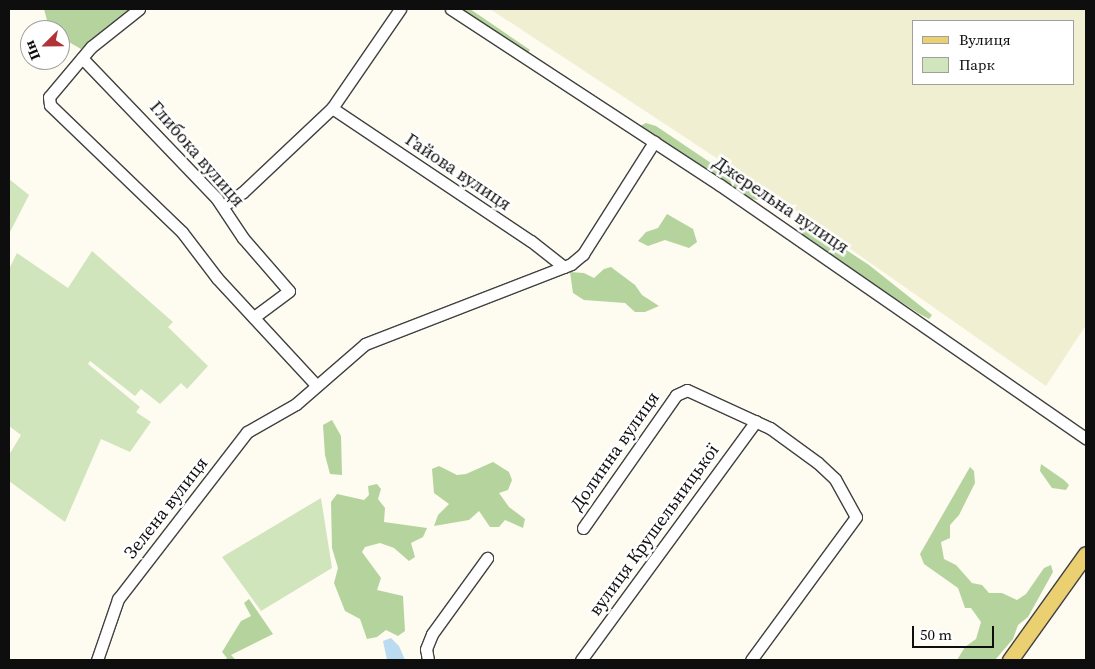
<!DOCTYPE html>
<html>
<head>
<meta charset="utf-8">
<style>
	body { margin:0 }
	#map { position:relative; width:1095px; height:669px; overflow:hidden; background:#fefbf0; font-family:"Source Serif 4",serif }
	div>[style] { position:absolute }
	.farmland>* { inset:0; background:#f1efd2 }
	.green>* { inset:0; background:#d1e5bd }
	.forest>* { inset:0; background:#b5d49d }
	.water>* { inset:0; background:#badbf0 }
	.roads { filter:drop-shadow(1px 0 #414141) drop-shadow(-1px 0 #414141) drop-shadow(0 1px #414141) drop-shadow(0 -1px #414141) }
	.minor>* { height:11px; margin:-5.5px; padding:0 5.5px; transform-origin:5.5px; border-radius:5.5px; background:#fff }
	.major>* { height:15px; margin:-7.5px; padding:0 7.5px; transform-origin:7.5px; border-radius:7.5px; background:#ebd072 }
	span { translate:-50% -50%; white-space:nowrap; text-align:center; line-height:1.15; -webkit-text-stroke:5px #fff; paint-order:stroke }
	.street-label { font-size:18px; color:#0e0e0e }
	.frame { position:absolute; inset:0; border:10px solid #0e0e0e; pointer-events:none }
	.legend { position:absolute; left:912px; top:20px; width:162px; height:65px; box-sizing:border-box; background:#fff; border:1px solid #9f9f9f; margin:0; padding:6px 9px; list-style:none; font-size:15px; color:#0e0e0e }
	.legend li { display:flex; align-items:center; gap:10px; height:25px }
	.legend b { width:25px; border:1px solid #9f9f9f }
	.north { position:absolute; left:20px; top:20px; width:50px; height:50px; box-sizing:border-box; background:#fff; border:1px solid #9f9f9f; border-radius:50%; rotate:247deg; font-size:14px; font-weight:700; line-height:20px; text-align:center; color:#0e0e0e }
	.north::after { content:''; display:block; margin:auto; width:18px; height:22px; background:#b13337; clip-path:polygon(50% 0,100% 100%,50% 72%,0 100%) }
	.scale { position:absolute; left:912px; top:626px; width:82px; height:22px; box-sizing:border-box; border:2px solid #0e0e0e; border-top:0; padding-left:6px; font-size:15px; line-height:18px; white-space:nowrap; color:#0e0e0e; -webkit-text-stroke:4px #fff; paint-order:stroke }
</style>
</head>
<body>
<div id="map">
	<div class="farmland">
		<i style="clip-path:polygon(evenodd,490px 9px,1086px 9px,1086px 325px,1046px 386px,779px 199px,490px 9px,914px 21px,1074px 21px,1074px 84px,914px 84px,914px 21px)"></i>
	</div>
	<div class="green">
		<i style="clip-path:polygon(9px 179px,29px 195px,9px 234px)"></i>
		<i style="clip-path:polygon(92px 251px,173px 322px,168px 327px,208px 366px,187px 389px,181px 383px,160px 404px,141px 389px,135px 396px,90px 361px,88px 364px,140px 407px,136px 412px,151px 422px,130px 452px,101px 439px,65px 522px,9px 481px,9px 455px,21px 435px,9px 426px,9px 269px,17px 253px,68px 288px)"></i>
		<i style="clip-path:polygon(321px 498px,332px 568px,261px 611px,222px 557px)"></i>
	</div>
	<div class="forest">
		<i style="clip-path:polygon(44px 9px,132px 9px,81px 49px,60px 37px,60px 30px,49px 28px)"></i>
		<i style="clip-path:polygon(460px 9px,470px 9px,530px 50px,528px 53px)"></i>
		<i style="clip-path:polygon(646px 123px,656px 126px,757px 194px,758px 200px,746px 198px,640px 126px)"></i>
		<i style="clip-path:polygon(667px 214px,693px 229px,697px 242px,689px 248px,665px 240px,648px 246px,638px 241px,646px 232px,658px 228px)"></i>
		<i style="clip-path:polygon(798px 218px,869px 265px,932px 315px,929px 319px,918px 313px,807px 241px,798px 230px,795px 220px)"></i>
		<i style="clip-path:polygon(611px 267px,635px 285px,642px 295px,659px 306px,645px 312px,635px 312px,625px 303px,584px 300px,573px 293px,570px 272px,584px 273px,594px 278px,604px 269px)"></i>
		<i style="clip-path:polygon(332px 420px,341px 436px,342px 475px,330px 474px,325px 455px,323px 425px)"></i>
		<i style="clip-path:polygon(493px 462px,509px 472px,512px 480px,508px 490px,499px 493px,509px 507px,525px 519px,523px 528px,505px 520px,499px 527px,490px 527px,479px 511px,469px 520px,434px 526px,438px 515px,449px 504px,434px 493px,432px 469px,439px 466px,457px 475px,466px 474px)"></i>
		<i style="clip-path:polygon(1041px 464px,1064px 480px,1069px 485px,1066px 490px,1052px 488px,1040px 471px)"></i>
		<i style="clip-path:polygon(970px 467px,974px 471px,975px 483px,959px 515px,950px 525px,950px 538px,941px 542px,944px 559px,956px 565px,972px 583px,982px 585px,989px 593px,1002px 593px,1017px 600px,1026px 594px,1044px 568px,1051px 565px,1053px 572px,1028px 617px,1018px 625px,1013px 639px,995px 660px,957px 660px,965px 647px,976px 639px,981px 622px,971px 608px,965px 608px,958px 588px,924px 564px,920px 554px)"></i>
		<i style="clip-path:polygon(377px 484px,381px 489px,378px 499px,385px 508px,384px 522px,427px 528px,423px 537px,411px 543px,415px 557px,409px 561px,394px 548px,380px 543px,365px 547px,362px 552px,381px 578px,377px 590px,403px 596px,405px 631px,398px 636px,386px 630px,377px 637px,367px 639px,360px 619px,345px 611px,334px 583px,338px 568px,332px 548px,331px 502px,337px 494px,364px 500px,369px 495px,368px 486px)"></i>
		<i style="clip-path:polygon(249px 599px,273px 634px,231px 655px,236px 660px,225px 660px,227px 658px,222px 652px,241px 621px,251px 616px,244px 603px)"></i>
	</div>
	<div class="water">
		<i style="clip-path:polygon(391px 638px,399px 646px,405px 660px,387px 660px,383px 641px)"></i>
	</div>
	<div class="roads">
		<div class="minor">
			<i style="left:139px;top:9px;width:61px;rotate:141.6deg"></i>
			<i style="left:91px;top:47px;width:65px;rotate:130deg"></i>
			<i style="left:49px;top:97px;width:8px;rotate:83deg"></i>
			<i style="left:50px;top:105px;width:183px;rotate:43.9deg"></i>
			<i style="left:182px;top:232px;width:58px;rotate:52.7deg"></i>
			<i style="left:217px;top:278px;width:146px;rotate:47.2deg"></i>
			<i style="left:451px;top:9px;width:321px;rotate:33.2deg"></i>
			<i style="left:720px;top:185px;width:445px;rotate:34.7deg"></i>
			<i style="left:82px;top:58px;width:195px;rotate:46.2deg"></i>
			<i style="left:217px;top:199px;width:47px;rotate:56.3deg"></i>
			<i style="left:243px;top:238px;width:70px;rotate:49deg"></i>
			<i style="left:289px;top:291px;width:44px;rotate:143.4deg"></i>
			<i style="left:332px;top:108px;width:239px;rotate:33.8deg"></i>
			<i style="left:531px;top:241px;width:42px;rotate:38.2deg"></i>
			<i style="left:223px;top:206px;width:24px;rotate:-35deg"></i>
			<i style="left:243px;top:192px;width:122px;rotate:-43.3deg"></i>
			<i style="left:332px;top:108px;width:120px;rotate:-55.5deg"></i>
			<i style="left:583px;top:528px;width:162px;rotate:-55deg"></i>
			<i style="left:676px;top:395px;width:12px;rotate:-24deg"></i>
			<i style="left:687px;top:390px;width:91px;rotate:24.6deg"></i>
			<i style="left:770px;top:428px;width:59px;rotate:36.1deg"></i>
			<i style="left:818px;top:463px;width:23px;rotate:43deg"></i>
			<i style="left:835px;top:479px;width:43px;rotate:61.1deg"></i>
			<i style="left:856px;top:517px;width:177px;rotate:126.3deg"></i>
			<i style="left:97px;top:660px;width:65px;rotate:-71deg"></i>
			<i style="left:118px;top:599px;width:211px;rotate:-52.3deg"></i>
			<i style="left:247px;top:432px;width:56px;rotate:-29.7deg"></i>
			<i style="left:296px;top:404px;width:91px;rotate:-41deg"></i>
			<i style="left:365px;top:344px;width:221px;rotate:-21.2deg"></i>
			<i style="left:571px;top:264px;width:16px;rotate:-40deg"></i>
			<i style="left:583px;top:254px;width:133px;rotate:-57.6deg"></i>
			<i style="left:428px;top:660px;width:11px;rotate:-100deg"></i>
			<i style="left:426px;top:649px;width:16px;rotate:-68deg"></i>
			<i style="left:432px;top:634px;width:94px;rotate:-54.1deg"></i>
			<i style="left:581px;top:660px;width:296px;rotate:-53.8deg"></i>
		</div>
		<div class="major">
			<i style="left:1010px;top:660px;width:130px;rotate:-54.4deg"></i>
		</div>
	</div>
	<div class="street-label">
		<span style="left:197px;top:154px;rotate:49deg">Глибока вулиця</span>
		<span style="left:458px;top:172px;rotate:34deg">Гайова вулиця</span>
		<span style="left:781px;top:205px;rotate:34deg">Джерельна вулиця</span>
		<span style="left:615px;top:451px;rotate:-55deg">Долинна вулиця</span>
		<span style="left:166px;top:508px;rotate:-52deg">Зелена вулиця</span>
		<span style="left:654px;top:530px;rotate:-54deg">вулиця Крушельницької</span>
	</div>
	<div class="frame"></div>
	<ul class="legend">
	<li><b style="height:6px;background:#ebd072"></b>Вулиця</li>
	<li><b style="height:14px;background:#d1e5bd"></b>Парк</li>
	</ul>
	<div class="north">Пн</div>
	<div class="scale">50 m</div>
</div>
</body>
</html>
